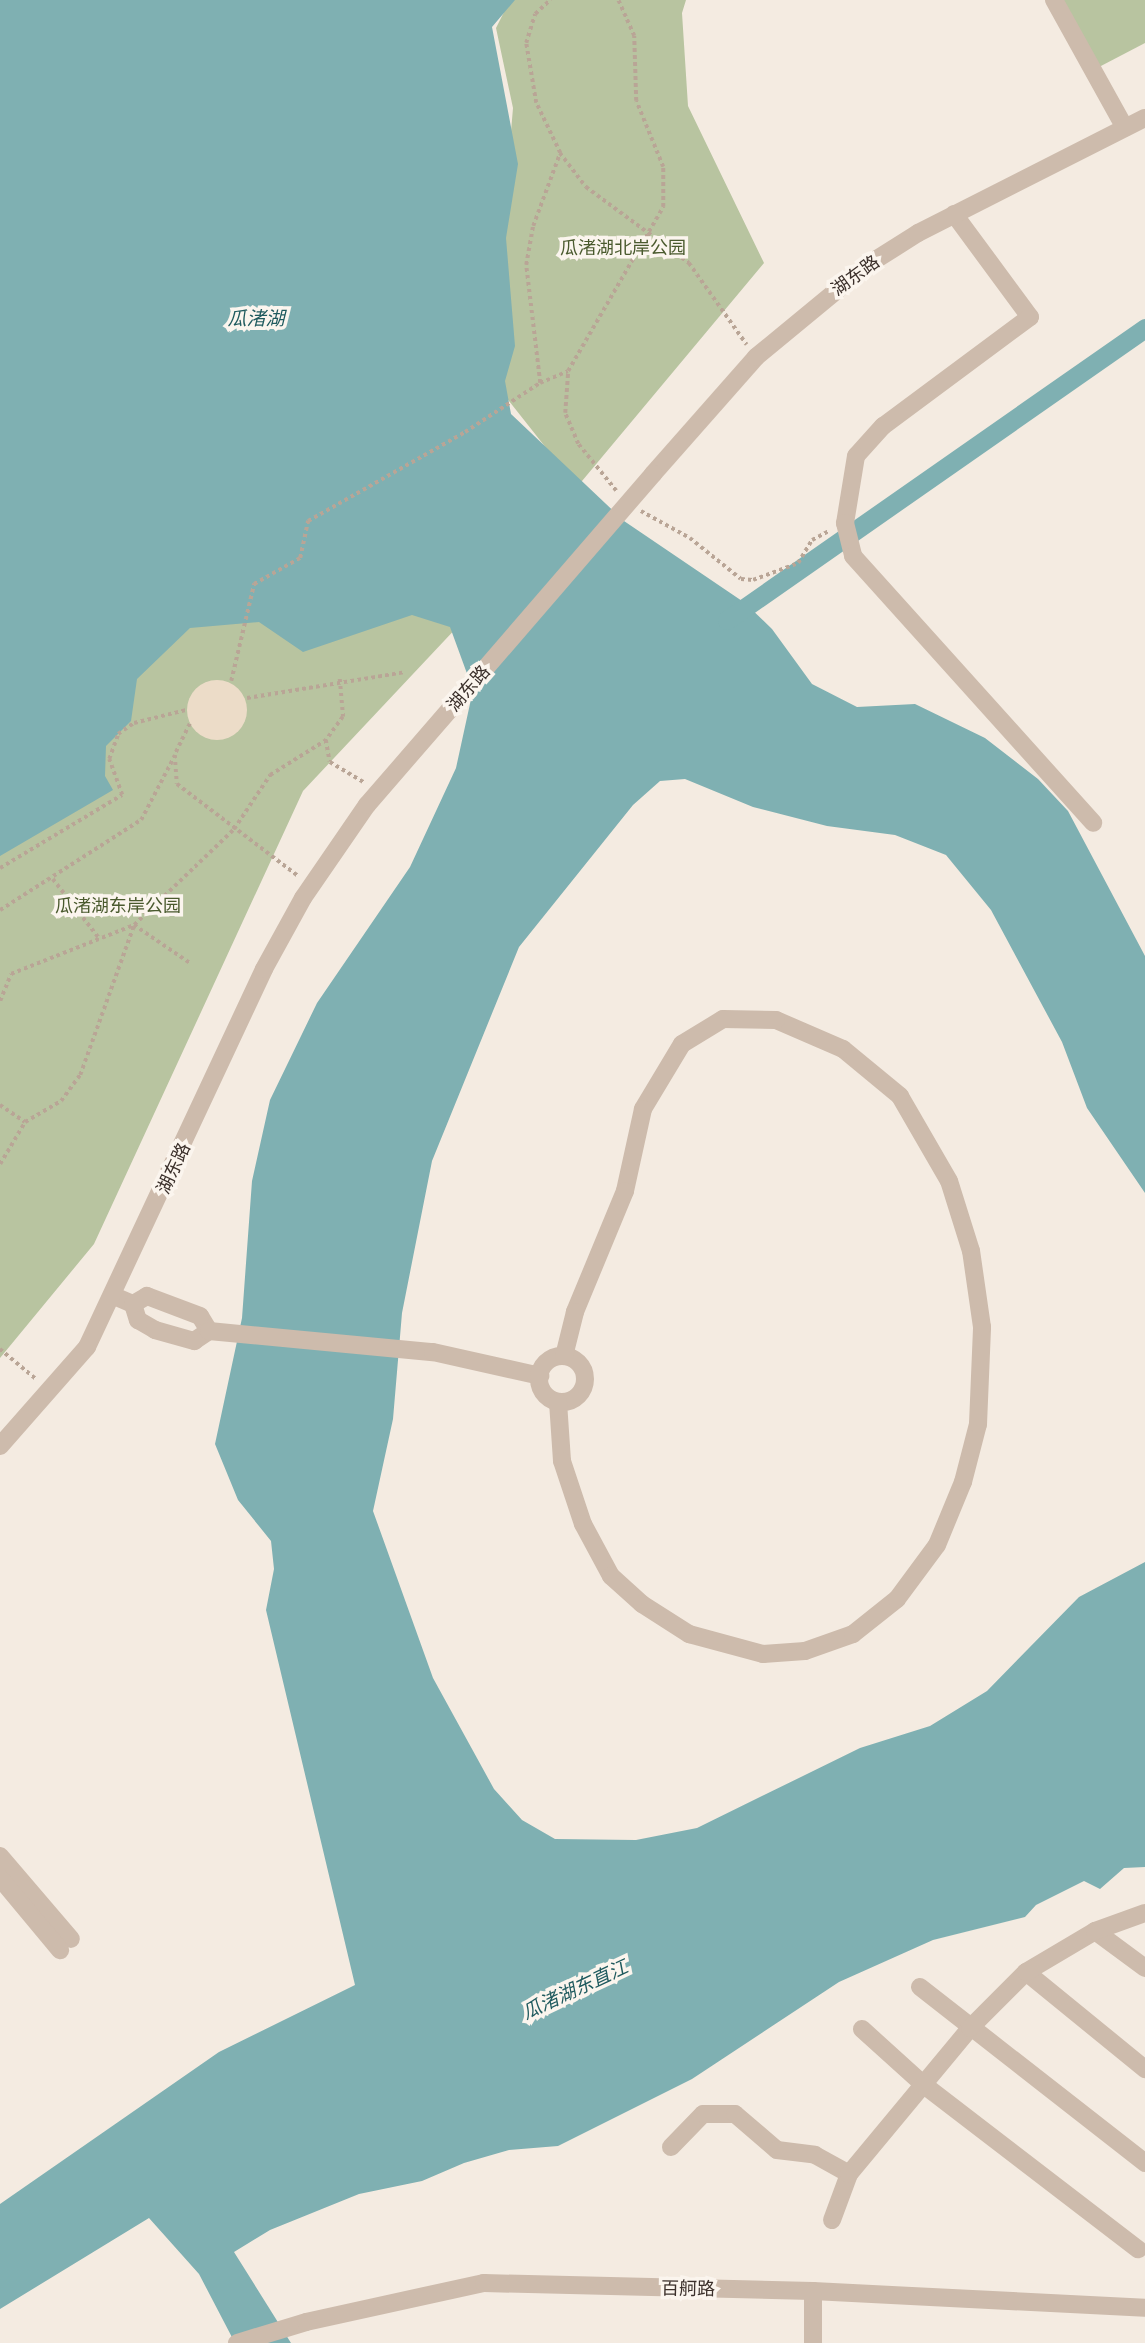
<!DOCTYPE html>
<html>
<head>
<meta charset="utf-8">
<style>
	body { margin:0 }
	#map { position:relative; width:1145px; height:2343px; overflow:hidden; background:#f4ebe1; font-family:Ubuntu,"Noto Sans SC",sans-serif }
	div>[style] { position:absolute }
	.green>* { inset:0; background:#b8c4a0 }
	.plaza>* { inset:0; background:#ecdcc8 }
	.round { border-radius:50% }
	.water>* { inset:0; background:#7fb0b2 }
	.canal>* { height:19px; margin:-9.5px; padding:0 9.5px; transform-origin:9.5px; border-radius:9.5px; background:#7fb0b2 }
	.path>* { height:3.5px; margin-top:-1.75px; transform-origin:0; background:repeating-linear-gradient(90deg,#b9a596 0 3.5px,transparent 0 7px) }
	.minor>* { height:18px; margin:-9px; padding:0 9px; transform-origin:9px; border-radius:9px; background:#cdbbac }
	.minor>.ring { margin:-9px; padding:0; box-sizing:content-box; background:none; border:18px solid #cdbbac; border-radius:50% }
	.minor-bridge>* { height:18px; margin:-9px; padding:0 9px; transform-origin:9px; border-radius:9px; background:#cdbbac }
	span { translate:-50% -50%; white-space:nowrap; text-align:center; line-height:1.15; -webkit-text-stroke:7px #fbf5ee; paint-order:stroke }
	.park-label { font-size:18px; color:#4a5a2e }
	.street-label { font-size:18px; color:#3b302b }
	.water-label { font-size:19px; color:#1f5a5e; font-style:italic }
</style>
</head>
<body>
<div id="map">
	<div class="green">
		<i style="clip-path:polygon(510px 0,686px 0,682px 13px,688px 106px,764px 263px,577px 487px,490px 377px,513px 108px,496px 28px)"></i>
		<i style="clip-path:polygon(1063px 0,1145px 0,1145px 43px,1099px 67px)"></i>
		<i style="clip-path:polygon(412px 597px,460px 624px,303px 791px,94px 1244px,0 1358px,0 847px,90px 737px,181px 611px)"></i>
	</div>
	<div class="plaza">
		<i class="round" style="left:187px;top:680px;width:60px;height:60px"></i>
	</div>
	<div class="water">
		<i style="clip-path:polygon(0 0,515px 0,492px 27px,518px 164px,506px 238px,515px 346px,505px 381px,511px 414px,624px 521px,745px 603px,772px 629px,812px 684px,857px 707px,915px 704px,985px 738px,1038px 779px,1068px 811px,1145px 956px,1145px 1193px,1087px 1108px,1062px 1042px,991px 910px,946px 855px,895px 835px,827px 826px,753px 807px,685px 779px,660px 781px,633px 805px,519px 947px,432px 1161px,402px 1313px,393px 1419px,373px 1511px,433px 1678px,494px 1789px,522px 1820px,555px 1839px,636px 1840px,697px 1828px,860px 1748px,930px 1726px,987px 1691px,1079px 1597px,1145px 1562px,1145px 1867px,1124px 1868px,1100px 1889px,1084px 1881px,1036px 1905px,1025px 1917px,933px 1940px,839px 1982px,692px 2079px,558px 2146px,509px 2150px,464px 2163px,422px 2181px,359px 2194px,270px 2230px,234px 2252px,291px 2343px,235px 2343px,199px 2274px,149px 2218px,0 2309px,0 2204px,219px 2052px,355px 1985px,266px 1610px,274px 1569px,271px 1541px,238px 1500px,215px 1444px,242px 1318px,252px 1181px,270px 1100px,317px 1003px,410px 867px,456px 768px,473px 690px,450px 627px,412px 615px,303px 652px,259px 622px,190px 628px,137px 679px,131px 721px,106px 746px,105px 776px,113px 790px,0 856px)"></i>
	</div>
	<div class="canal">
		<i style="left:727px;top:620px;width:510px;rotate:-34.94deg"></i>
	</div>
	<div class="path">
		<i style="left:560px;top:153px;width:43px;rotate:52.6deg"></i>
		<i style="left:586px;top:187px;width:128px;rotate:36.4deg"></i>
		<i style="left:689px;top:263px;width:100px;rotate:54.7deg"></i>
		<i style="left:540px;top:383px;width:119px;rotate:-96.8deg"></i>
		<i style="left:526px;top:265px;width:40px;rotate:-80deg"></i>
		<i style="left:533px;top:226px;width:78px;rotate:-69.7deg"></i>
		<i style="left:560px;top:153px;width:55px;rotate:-115.6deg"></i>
		<i style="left:536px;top:103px;width:61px;rotate:-99.5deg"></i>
		<i style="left:526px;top:43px;width:30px;rotate:-73deg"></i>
		<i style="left:535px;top:14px;width:21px;rotate:-43deg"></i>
		<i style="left:616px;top:491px;width:60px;rotate:-129deg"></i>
		<i style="left:578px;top:444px;width:34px;rotate:-113deg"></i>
		<i style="left:565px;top:413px;width:42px;rotate:-85.9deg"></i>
		<i style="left:568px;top:371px;width:190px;rotate:-59.9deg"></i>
		<i style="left:663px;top:207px;width:40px;rotate:-90deg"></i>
		<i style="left:663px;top:167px;width:71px;rotate:-112.2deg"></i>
		<i style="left:636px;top:101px;width:65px;rotate:-91.8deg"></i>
		<i style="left:634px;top:36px;width:39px;rotate:-114deg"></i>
		<i style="left:641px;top:511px;width:56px;rotate:28.9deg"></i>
		<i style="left:690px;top:538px;width:65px;rotate:38.8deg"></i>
		<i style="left:741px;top:579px;width:12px;rotate:5deg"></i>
		<i style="left:753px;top:580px;width:48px;rotate:-20.7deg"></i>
		<i style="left:798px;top:563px;width:27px;rotate:-59deg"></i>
		<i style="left:812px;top:540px;width:19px;rotate:-28deg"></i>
		<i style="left:340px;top:679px;width:38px;rotate:85deg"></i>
		<i style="left:343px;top:717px;width:29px;rotate:126deg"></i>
		<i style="left:326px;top:740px;width:22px;rotate:80deg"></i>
		<i style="left:330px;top:762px;width:41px;rotate:31deg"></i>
		<i style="left:231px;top:681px;width:100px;rotate:-76.7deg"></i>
		<i style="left:254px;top:584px;width:53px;rotate:-29.5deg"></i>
		<i style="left:300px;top:558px;width:38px;rotate:-78deg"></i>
		<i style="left:308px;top:521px;width:180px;rotate:-29.5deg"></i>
		<i style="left:465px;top:432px;width:90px;rotate:-33.2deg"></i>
		<i style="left:540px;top:383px;width:30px;rotate:-23deg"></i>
		<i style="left:247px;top:698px;width:160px;rotate:-9.3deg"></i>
		<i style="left:190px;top:724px;width:34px;rotate:116deg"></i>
		<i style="left:175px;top:755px;width:29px;rotate:86deg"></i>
		<i style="left:177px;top:784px;width:152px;rotate:37.2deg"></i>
		<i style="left:0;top:868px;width:142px;rotate:-30.9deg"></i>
		<i style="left:122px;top:795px;width:38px;rotate:-110deg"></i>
		<i style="left:109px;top:759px;width:27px;rotate:-70deg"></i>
		<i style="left:118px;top:734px;width:19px;rotate:-35deg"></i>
		<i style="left:134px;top:723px;width:54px;rotate:-14deg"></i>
		<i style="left:53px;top:879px;width:75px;rotate:52.1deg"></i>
		<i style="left:0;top:910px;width:167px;rotate:-32.6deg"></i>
		<i style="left:141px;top:820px;width:73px;rotate:-62.4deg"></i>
		<i style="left:0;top:1001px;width:29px;rotate:-68deg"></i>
		<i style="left:11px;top:974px;width:132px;rotate:-21.7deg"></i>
		<i style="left:134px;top:925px;width:139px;rotate:-43.8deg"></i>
		<i style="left:234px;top:829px;width:65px;rotate:-56.3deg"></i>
		<i style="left:270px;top:775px;width:66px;rotate:-32deg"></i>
		<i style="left:0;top:1105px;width:30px;rotate:34deg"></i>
		<i style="left:0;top:1164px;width:49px;rotate:-59.2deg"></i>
		<i style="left:25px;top:1122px;width:42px;rotate:-30.3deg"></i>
		<i style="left:61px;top:1101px;width:32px;rotate:-54deg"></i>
		<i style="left:80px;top:1075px;width:159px;rotate:-70.2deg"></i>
		<i style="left:134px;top:925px;width:68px;rotate:34.2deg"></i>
		<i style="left:0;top:1349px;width:47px;rotate:39.8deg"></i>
	</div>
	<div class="minor">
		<i style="left:1054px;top:0;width:146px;rotate:61deg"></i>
		<i style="left:954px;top:214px;width:128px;rotate:53.6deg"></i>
		<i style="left:1030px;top:317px;width:183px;rotate:143.4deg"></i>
		<i style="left:883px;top:426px;width:40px;rotate:132deg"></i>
		<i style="left:856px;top:456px;width:68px;rotate:99.3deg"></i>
		<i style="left:845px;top:523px;width:34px;rotate:76deg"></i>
		<i style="left:853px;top:556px;width:359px;rotate:48deg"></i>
		<i style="left:653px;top:474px;width:156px;rotate:-48.6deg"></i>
		<i style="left:756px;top:357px;width:146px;rotate:-39.5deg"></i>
		<i style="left:869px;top:264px;width:58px;rotate:-32.3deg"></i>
		<i style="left:918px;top:233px;width:254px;rotate:-26.9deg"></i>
		<i style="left:114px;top:1296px;width:21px;rotate:23deg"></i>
		<i style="left:133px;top:1304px;width:17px;rotate:73deg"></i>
		<i style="left:138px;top:1320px;width:20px;rotate:30deg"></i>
		<i style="left:155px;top:1330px;width:41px;rotate:15.8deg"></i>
		<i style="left:194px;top:1341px;width:18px;rotate:-34deg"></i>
		<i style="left:209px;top:1331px;width:17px;rotate:-121deg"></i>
		<i style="left:200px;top:1316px;width:57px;rotate:-159.3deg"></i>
		<i style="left:147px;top:1296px;width:16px;rotate:150deg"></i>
		<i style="left:209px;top:1331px;width:225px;rotate:5.4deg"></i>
		<i style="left:433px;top:1352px;width:110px;rotate:12.6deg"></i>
		<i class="ring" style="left:539px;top:1356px;width:28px;height:28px"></i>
		<i style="left:558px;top:1402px;width:59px;rotate:86.1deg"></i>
		<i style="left:562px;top:1461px;width:66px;rotate:71.6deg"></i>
		<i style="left:583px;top:1524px;width:59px;rotate:61.7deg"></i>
		<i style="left:611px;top:1576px;width:42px;rotate:42.1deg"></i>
		<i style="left:642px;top:1604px;width:56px;rotate:32.6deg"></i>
		<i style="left:689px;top:1634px;width:77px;rotate:15.1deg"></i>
		<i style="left:763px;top:1654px;width:42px;rotate:-4.1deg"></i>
		<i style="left:805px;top:1651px;width:51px;rotate:-19.5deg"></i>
		<i style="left:853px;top:1634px;width:56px;rotate:-38.5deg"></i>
		<i style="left:897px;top:1599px;width:67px;rotate:-53.5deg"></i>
		<i style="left:937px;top:1545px;width:68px;rotate:-67.6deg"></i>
		<i style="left:963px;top:1482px;width:60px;rotate:-75.5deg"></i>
		<i style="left:978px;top:1424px;width:97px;rotate:-87.6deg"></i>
		<i style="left:982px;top:1327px;width:77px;rotate:-98.2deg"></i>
		<i style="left:971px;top:1251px;width:73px;rotate:-107.4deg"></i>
		<i style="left:949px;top:1181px;width:98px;rotate:-120deg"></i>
		<i style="left:900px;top:1096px;width:74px;rotate:-140.5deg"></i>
		<i style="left:843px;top:1049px;width:73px;rotate:-156.6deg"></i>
		<i style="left:776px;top:1020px;width:53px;rotate:-178.9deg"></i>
		<i style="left:723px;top:1019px;width:48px;rotate:148.6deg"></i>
		<i style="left:682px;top:1044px;width:76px;rotate:121deg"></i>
		<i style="left:643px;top:1109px;width:84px;rotate:102.4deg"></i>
		<i style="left:625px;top:1191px;width:131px;rotate:112.5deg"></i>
		<i style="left:575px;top:1312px;width:45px;rotate:104deg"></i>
		<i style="left:0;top:1446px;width:132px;rotate:-48.7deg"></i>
		<i style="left:87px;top:1347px;width:417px;rotate:-64.9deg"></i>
		<i style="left:264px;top:969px;width:81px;rotate:-61.2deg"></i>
		<i style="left:303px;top:898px;width:113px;rotate:-55.5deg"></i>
		<i style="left:367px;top:805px;width:130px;rotate:-49.1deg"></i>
		<i style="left:0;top:1856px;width:109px;rotate:49.5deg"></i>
		<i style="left:0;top:1878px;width:94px;rotate:50.2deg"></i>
		<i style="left:1095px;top:1931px;width:62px;rotate:36.5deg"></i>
		<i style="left:1026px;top:1972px;width:154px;rotate:39.2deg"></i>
		<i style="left:920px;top:1987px;width:286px;rotate:38deg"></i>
		<i style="left:862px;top:2029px;width:84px;rotate:42.1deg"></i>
		<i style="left:924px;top:2085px;width:270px;rotate:37.5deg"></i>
		<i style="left:671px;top:2147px;width:46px;rotate:-45.9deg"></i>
		<i style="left:703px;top:2114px;width:32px"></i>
		<i style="left:735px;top:2114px;width:55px;rotate:40.6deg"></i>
		<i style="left:777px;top:2150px;width:38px;rotate:7deg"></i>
		<i style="left:815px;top:2155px;width:39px;rotate:29deg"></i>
		<i style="left:832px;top:2220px;width:49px;rotate:-69.7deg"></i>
		<i style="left:849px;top:2174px;width:190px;rotate:-50.3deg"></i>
		<i style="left:970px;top:2028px;width:79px;rotate:-45deg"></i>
		<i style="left:1026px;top:1972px;width:80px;rotate:-30.7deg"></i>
		<i style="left:1095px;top:1931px;width:53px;rotate:-19.8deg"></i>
		<i style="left:237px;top:2343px;width:72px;rotate:-16.9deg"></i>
		<i style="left:306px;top:2322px;width:182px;rotate:-12.4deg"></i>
		<i style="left:484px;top:2283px;width:329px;rotate:1.4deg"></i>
		<i style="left:813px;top:2291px;width:332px;rotate:2.9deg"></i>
		<i style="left:813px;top:2343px;width:52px;rotate:-90deg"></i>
	</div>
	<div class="minor-bridge">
		<i style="left:452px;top:707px;width:308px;rotate:-49.2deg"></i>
	</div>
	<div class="park-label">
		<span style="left:623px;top:247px">瓜渚湖北岸公园</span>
		<span style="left:118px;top:905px">瓜渚湖东岸公园</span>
	</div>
	<div class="street-label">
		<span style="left:855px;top:275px;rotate:-36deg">湖东路</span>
		<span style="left:468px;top:688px;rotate:-49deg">湖东路</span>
		<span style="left:173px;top:1168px;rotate:-65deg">湖东路</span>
		<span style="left:688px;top:2288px;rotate:1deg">百舸路</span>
	</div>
	<div class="water-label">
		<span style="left:256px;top:319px">瓜渚湖</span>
		<span style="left:575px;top:1990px;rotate:-25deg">瓜渚湖东直江</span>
	</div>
</div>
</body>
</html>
